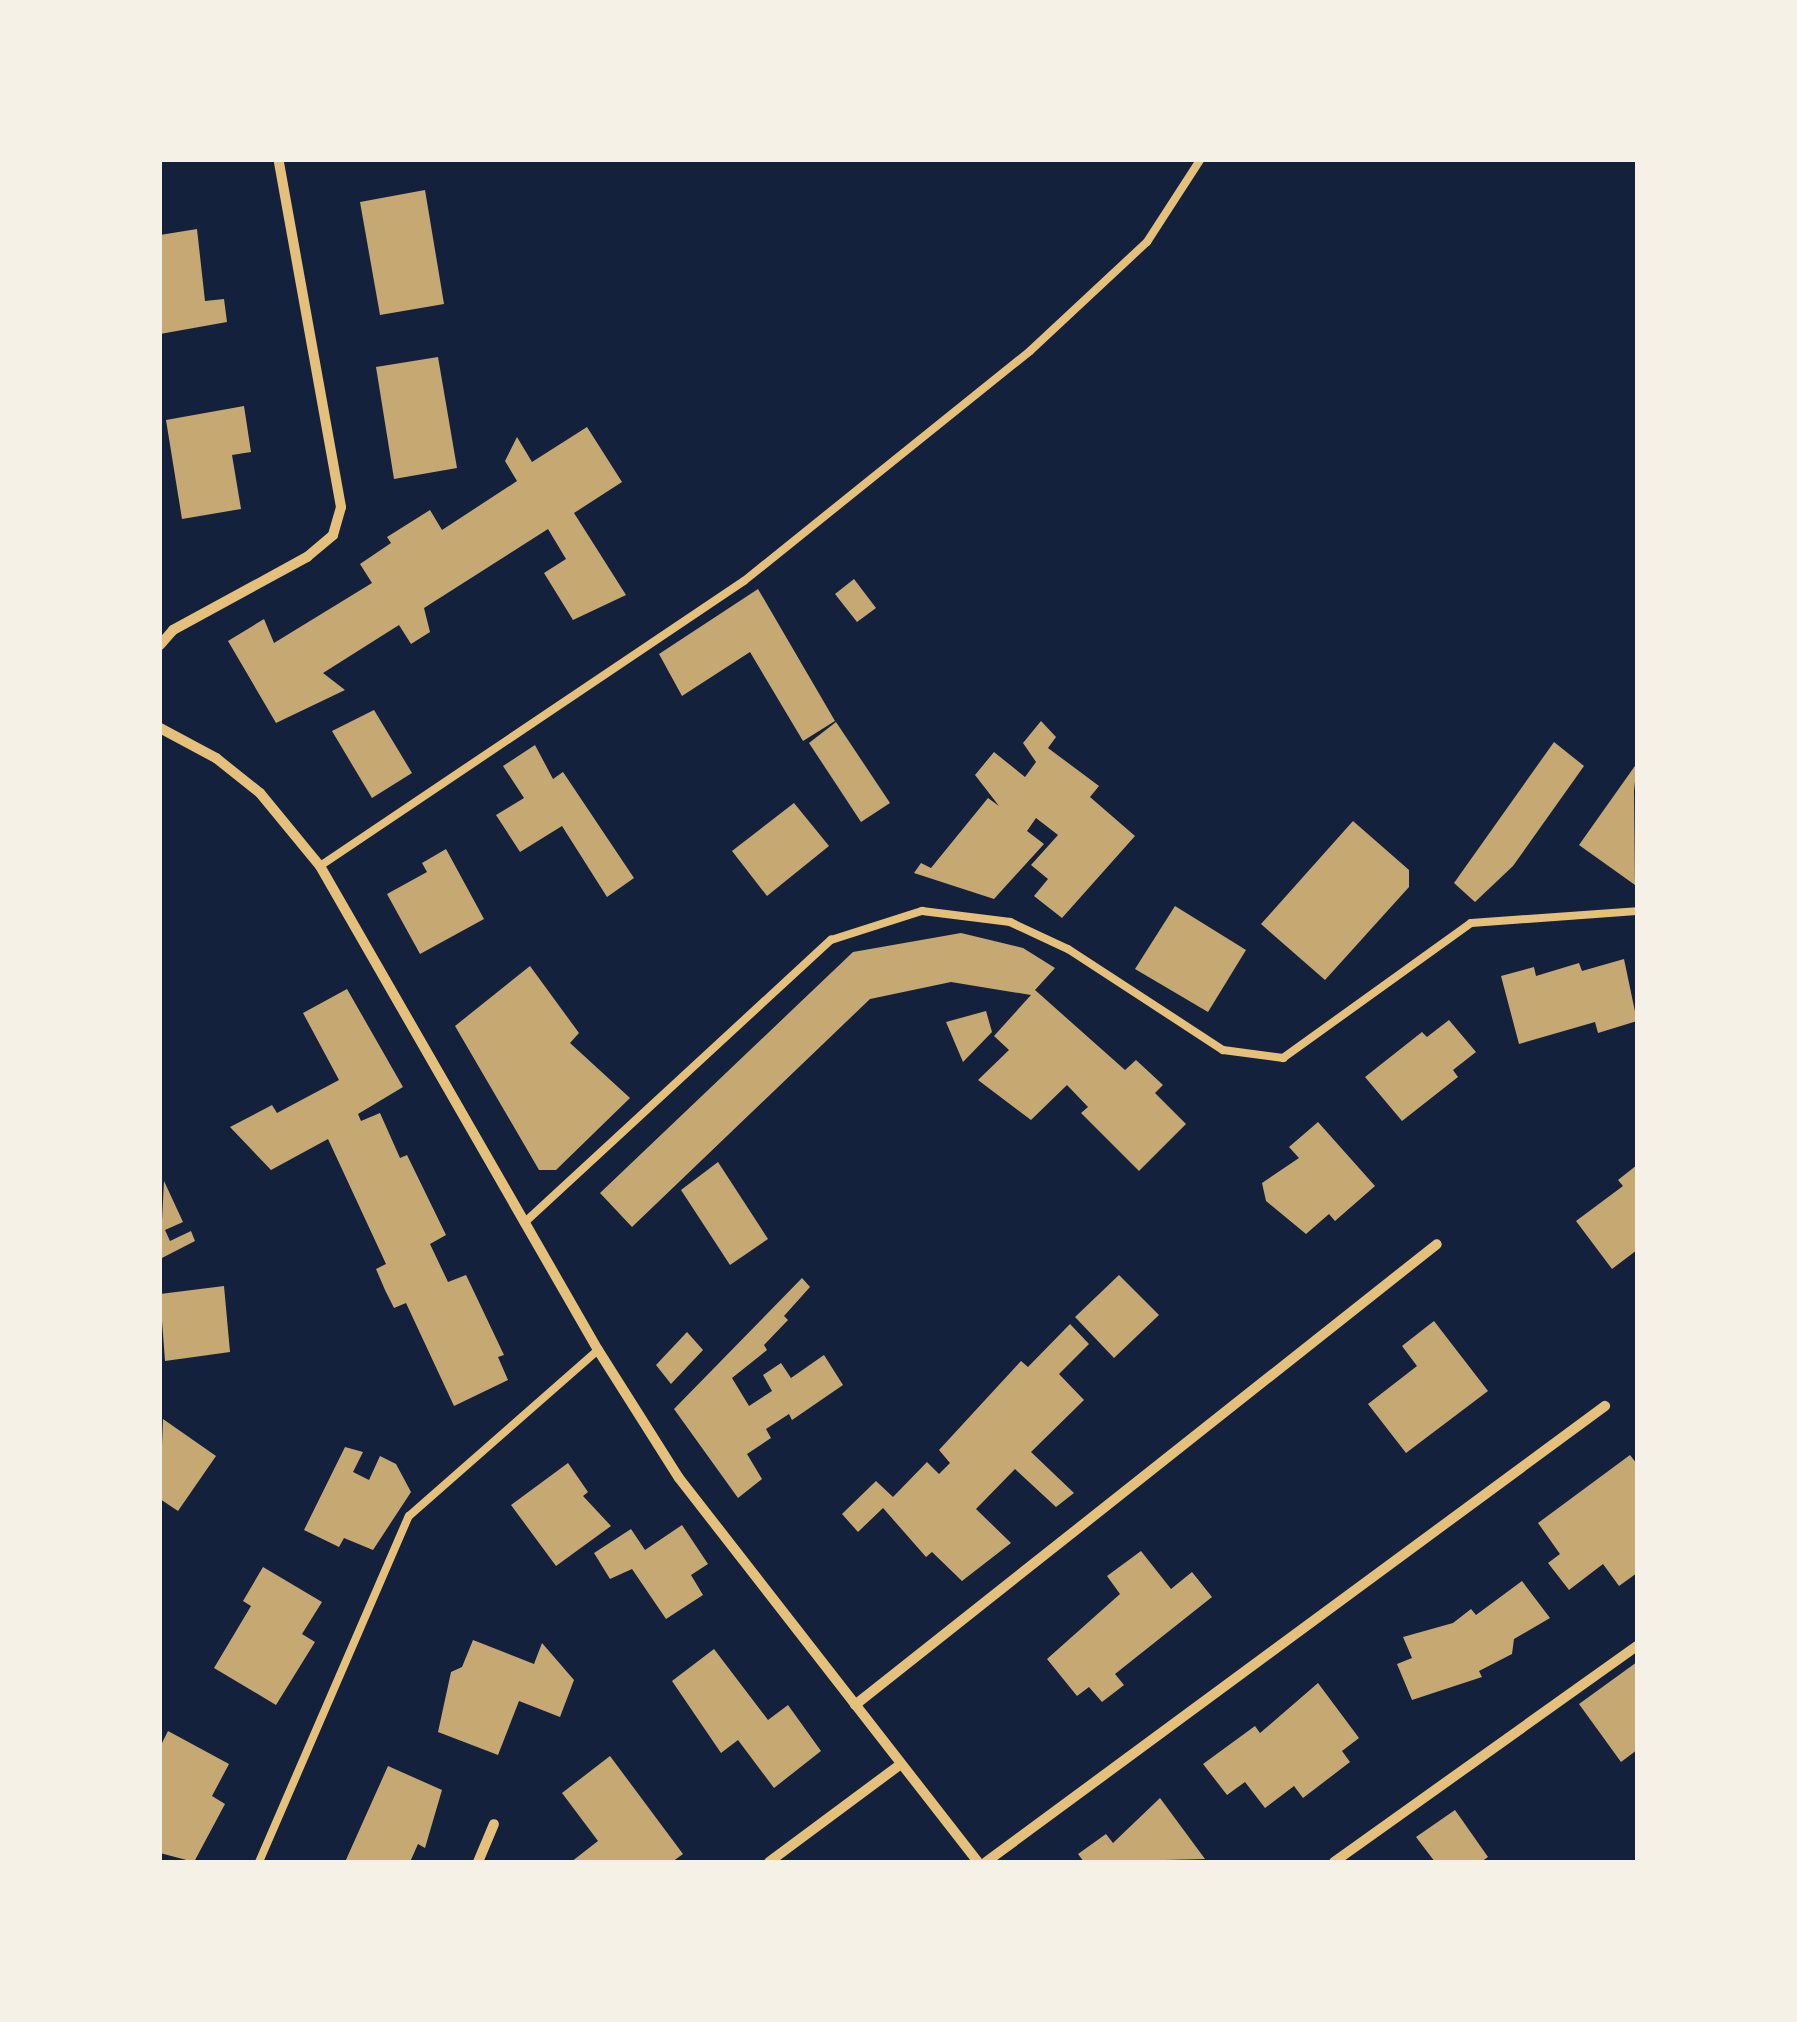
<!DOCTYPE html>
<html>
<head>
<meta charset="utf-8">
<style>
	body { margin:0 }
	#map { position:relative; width:1797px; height:2022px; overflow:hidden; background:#14213d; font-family:"Fira Sans Condensed",sans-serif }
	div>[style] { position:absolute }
	.building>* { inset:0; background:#c6a872 }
	.service>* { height:8px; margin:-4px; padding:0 4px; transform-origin:4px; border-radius:4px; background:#e5c07b }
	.minor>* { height:10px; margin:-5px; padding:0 5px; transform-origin:5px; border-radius:5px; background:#e5c07b }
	span { translate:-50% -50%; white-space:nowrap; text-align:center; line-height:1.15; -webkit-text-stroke:8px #f6f1e7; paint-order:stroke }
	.frame { position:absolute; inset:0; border:162px solid #f6f1e7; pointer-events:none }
</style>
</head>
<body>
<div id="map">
	<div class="building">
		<i style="clip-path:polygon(425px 190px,444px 304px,380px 315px,360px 202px)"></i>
		<i style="clip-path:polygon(197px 229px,205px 301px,224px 299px,227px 322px,160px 334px,160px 235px)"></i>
		<i style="clip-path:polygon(438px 357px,457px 468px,394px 479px,376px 367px)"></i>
		<i style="clip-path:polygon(244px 406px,251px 452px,232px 455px,241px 509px,182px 519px,166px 420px)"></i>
		<i style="clip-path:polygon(587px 427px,622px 482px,574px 513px,626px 595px,573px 620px,544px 573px,566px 559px,548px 529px,424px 608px,430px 632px,411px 644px,399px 625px,323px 673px,345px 690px,276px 723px,228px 641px,264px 619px,274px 643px,372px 583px,360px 564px,391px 543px,387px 537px,430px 510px,442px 530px,517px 481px,505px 461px,517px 437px,532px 462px)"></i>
		<i style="clip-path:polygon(854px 579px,876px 608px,857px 622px,835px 594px)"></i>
		<i style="clip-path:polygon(758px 589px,835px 721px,803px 741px,750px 652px,682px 696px,659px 654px)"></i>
		<i style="clip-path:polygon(374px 710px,412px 773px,372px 798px,332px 731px)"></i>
		<i style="clip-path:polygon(1041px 721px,1056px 737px,1048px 748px,1099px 786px,1090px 797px,1135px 836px,1062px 918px,1034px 896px,1048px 879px,1031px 865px,1058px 835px,1036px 818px,1027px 831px,1044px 844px,994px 899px,914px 873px,921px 863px,931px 868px,988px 798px,999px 806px,975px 775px,994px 752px,1025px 777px,1036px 762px,1023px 743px)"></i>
		<i style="clip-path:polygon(836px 722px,890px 803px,861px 822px,809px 743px)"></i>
		<i style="clip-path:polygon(1554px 742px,1584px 766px,1513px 866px,1475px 902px,1454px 883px)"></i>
		<i style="clip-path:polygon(535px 745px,553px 779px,563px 772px,634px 878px,607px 897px,562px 826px,520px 852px,496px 815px,524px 798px,503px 766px)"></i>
		<i style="clip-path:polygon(1637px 763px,1634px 791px,1635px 885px,1579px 845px)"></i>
		<i style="clip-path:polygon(794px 803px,829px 846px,767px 896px,732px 851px)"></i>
		<i style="clip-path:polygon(1353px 821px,1409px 870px,1409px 887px,1325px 980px,1261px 924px)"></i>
		<i style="clip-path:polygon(446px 849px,484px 919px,420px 954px,387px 894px,427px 872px,422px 863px)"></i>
		<i style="clip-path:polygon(1175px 906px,1246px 950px,1208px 1012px,1135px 969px)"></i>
		<i style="clip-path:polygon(961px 933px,1023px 948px,1055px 968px,1035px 990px,1125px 1070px,1136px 1060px,1163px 1085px,1155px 1093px,1186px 1124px,1139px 1171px,1081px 1113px,1088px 1107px,1067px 1085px,1031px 1120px,978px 1080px,1009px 1050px,994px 1036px,1031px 995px,951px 982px,870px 999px,632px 1227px,600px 1193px,853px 952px)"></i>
		<i style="clip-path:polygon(1624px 959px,1637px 1021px,1598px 1033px,1595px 1022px,1519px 1044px,1501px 976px,1534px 967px,1536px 976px,1579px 963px,1582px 971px)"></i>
		<i style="clip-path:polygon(530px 966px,579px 1033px,570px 1043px,630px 1098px,556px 1170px,539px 1170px,455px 1026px)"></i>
		<i style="clip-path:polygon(347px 989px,403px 1087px,358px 1114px,361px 1121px,380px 1113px,400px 1158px,407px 1155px,446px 1235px,430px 1244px,448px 1282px,466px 1275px,504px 1355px,498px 1357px,508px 1380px,454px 1406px,406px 1303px,394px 1308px,385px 1290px,376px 1269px,386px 1264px,328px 1139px,271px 1170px,230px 1127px,272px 1105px,277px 1113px,339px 1080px,303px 1013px)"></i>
		<i style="clip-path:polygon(986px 1011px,992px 1032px,963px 1062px,946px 1022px)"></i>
		<i style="clip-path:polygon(1449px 1020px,1476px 1052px,1453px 1070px,1458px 1077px,1402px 1121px,1365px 1077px,1422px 1032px,1427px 1037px)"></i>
		<i style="clip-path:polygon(1318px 1122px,1375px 1186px,1335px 1221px,1329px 1214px,1306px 1234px,1266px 1201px,1262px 1183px,1299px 1158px,1289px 1147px)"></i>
		<i style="clip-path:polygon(718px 1162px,768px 1239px,730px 1265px,681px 1190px)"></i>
		<i style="clip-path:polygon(1637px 1165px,1637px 1250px,1612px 1269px,1576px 1221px,1623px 1186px,1618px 1180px)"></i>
		<i style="clip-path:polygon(164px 1181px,183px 1222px,165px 1230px,170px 1241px,191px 1231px,195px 1241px,160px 1259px)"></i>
		<i style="clip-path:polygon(1119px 1275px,1159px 1315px,1114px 1358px,1075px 1317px)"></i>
		<i style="clip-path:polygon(802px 1278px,810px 1287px,784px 1316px,788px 1320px,764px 1345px,767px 1350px,732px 1378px,749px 1406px,772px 1391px,763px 1375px,781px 1363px,791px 1378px,824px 1355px,843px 1385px,792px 1420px,789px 1414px,766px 1429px,771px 1438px,747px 1454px,762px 1479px,738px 1498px,674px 1409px)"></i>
		<i style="clip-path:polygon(224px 1286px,230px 1352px,165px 1361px,160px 1294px)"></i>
		<i style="clip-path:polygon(1434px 1321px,1488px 1391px,1406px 1453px,1368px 1404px,1417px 1366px,1402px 1346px)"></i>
		<i style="clip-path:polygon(1070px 1324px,1089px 1344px,1059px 1374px,1084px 1400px,1031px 1452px,1074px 1493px,1056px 1507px,1015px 1469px,976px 1509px,1011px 1543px,962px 1581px,932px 1552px,926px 1557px,883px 1508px,858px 1532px,842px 1514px,876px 1481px,893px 1497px,927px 1462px,939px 1474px,950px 1463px,939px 1450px,1021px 1361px,1028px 1367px)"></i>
		<i style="clip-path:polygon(687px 1332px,703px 1350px,671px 1384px,656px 1365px)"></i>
		<i style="clip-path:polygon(163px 1419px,216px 1456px,178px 1511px,160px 1499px)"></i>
		<i style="clip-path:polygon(345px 1447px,363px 1452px,353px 1472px,369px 1480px,380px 1456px,396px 1464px,411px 1492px,373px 1550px,344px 1538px,339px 1547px,304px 1530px)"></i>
		<i style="clip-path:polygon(1630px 1455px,1637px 1464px,1637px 1573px,1619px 1586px,1603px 1564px,1569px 1590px,1548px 1563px,1560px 1554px,1538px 1523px)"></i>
		<i style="clip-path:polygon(568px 1463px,588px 1492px,583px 1496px,611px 1526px,556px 1566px,511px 1505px)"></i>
		<i style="clip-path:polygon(682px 1525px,708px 1564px,691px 1575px,703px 1595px,666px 1619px,632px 1569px,610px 1579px,594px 1553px,631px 1529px,645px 1550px)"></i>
		<i style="clip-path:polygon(1141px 1551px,1171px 1589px,1192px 1572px,1212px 1597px,1115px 1674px,1124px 1685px,1102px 1702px,1089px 1687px,1077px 1696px,1047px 1659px,1120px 1594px,1107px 1576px)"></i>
		<i style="clip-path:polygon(263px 1567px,322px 1602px,302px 1634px,315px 1642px,276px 1705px,214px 1668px,251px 1606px,243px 1601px)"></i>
		<i style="clip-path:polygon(1522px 1581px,1550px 1618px,1514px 1639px,1512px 1654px,1479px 1671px,1482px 1677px,1412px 1700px,1397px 1664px,1412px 1658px,1403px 1637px,1453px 1623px,1471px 1609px,1476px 1615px)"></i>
		<i style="clip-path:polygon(473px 1640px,534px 1664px,542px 1643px,574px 1680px,560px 1717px,519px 1701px,498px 1755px,438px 1732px,451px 1672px,462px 1667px)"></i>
		<i style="clip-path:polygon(714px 1649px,768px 1720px,788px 1705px,821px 1751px,774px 1788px,738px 1740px,721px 1753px,672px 1681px)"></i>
		<i style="clip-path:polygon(1637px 1662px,1637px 1750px,1621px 1762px,1579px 1704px)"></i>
		<i style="clip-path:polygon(1318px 1683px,1359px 1738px,1342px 1751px,1350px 1762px,1303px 1798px,1294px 1786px,1265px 1808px,1245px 1782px,1227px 1795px,1203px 1764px,1255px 1726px,1260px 1733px)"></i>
		<i style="clip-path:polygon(168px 1731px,229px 1764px,212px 1796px,225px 1804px,194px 1862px,160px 1853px,160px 1747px)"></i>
		<i style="clip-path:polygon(610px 1756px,683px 1854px,672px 1862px,571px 1862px,598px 1841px,562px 1793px)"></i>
		<i style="clip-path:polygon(388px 1766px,442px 1790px,425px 1848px,418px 1844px,410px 1862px,345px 1862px)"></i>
		<i style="clip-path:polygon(1160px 1798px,1205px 1859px,1084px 1862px,1078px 1854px,1106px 1834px,1113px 1843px)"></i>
		<i style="clip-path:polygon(1455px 1810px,1488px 1857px,1481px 1862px,1435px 1862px,1416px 1837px)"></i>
	</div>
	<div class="service">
		<i style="left:320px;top:866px;width:511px;rotate:-33.91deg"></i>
		<i style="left:744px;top:581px;width:367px;rotate:-38.8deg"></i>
		<i style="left:1030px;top:351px;width:160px;rotate:-43deg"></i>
		<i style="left:1147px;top:242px;width:98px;rotate:-57.1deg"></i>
		<i style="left:524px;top:1223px;width:418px;rotate:-42.7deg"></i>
		<i style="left:831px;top:940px;width:96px;rotate:-17.7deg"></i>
		<i style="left:922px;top:911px;width:89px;rotate:7.1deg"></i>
		<i style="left:1010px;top:922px;width:64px;rotate:25deg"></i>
		<i style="left:1068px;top:949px;width:185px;rotate:33.1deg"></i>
		<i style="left:1223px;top:1050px;width:61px;rotate:7.6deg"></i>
		<i style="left:1283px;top:1058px;width:231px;rotate:-35.7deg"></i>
		<i style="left:1471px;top:923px;width:166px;rotate:-4.1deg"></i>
		<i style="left:259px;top:1862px;width:377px;rotate:-66.6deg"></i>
		<i style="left:409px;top:1516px;width:252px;rotate:-41.3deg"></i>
	</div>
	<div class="minor">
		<i style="left:160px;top:645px;width:20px;rotate:-49deg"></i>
		<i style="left:173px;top:630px;width:153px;rotate:-28.6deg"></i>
		<i style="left:307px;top:557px;width:34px;rotate:-40deg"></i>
		<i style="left:333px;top:535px;width:29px;rotate:-74deg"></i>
		<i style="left:341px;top:507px;width:352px;rotate:-100.2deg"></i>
		<i style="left:160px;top:728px;width:64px;rotate:28.2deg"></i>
		<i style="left:216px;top:758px;width:56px;rotate:38.5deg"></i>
		<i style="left:260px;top:793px;width:94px;rotate:50.6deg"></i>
		<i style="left:320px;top:866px;width:558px;rotate:60.13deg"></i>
		<i style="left:598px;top:1350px;width:151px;rotate:57.7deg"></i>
		<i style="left:679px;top:1478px;width:487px;rotate:52.1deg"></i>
		<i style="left:855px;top:1705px;width:742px;rotate:-38.38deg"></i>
		<i style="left:478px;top:1862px;width:41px;rotate:-67.2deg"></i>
		<i style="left:769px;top:1862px;width:164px;rotate:-36.6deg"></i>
		<i style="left:986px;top:1862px;width:769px;rotate:-36.38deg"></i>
		<i style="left:1334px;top:1862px;width:372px;rotate:-35.5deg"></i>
	</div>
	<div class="frame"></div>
</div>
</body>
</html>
